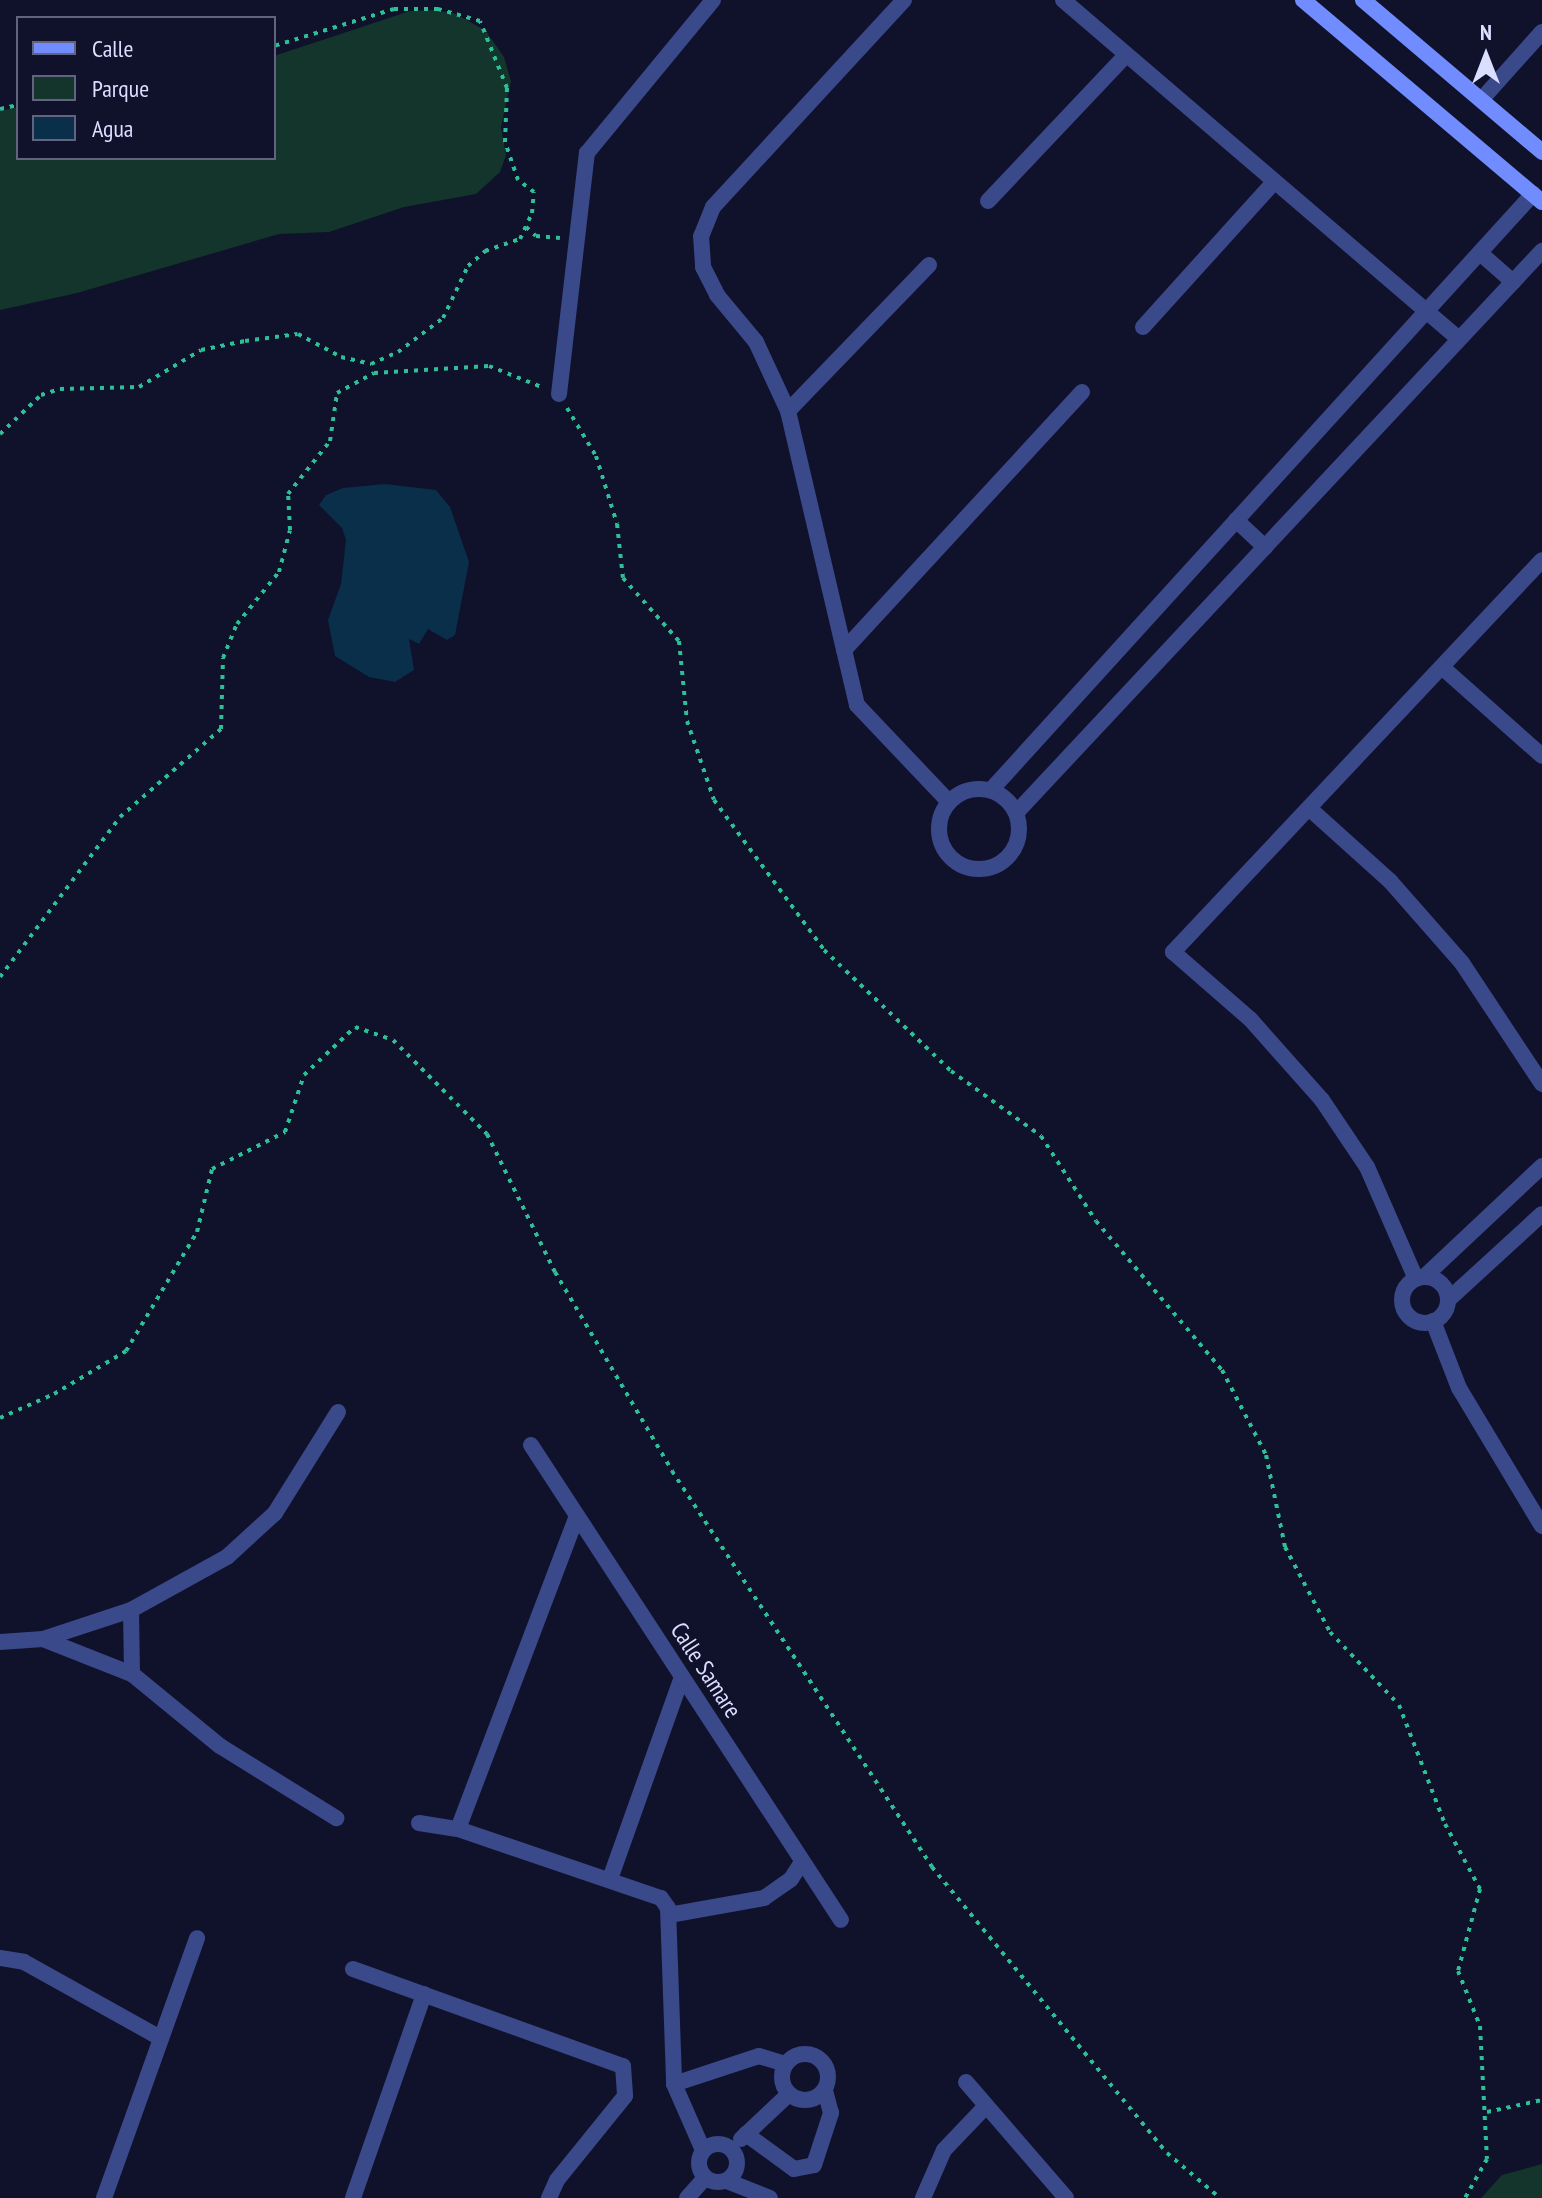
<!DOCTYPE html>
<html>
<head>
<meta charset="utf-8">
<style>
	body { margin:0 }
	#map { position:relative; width:1542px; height:2198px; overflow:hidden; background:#10112a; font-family:"PT Sans Narrow",sans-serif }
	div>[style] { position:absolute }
	.green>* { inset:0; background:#13352c }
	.water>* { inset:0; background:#092f4a }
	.path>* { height:4px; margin-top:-2px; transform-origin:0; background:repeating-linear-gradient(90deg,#2dbf96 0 4px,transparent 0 10px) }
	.street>* { height:16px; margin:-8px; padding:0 8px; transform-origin:8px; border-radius:8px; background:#3a498a }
	.street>.ring { margin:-8px; padding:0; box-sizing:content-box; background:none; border:16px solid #3a498a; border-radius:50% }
	.secondary>* { height:16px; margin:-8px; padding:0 8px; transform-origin:8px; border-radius:8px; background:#718cff }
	span { translate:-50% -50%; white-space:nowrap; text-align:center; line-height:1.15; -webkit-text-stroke:6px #10112a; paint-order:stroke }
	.street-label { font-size:24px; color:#dadeff }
	.legend { position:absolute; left:16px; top:16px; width:260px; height:144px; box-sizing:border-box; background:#10112a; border:2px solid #61637f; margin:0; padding:10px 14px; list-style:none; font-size:24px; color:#dadeff }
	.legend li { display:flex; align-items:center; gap:16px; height:40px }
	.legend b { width:40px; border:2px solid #61637f }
	.north { position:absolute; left:1446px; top:16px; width:80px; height:80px; -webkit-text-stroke:6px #10112a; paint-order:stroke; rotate:0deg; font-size:22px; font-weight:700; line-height:32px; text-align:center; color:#dadeff }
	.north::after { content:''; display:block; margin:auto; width:28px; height:36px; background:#dadeff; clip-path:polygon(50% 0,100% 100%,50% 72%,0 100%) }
</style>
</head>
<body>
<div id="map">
	<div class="green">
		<i style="clip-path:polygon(435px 10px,456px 14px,486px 31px,504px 57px,511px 81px,501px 127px,506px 155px,500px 172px,476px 194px,404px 207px,329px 232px,279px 234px,77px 293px,0 310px,0 111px,18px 107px,18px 158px,274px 158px,274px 56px,410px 11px)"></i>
		<i style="clip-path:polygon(1542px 2164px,1542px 2198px,1481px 2198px,1502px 2175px)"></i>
	</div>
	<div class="water">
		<i style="clip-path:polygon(385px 484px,436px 490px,450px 507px,469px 562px,455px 635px,447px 640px,428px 629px,419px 644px,409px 639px,414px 670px,395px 682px,369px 677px,335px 656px,328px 620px,341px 584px,346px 540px,342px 528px,319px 505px,326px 495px,343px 488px)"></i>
	</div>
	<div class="path">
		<i style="left:0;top:109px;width:18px;rotate:-13deg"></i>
		<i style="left:526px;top:227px;width:13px;rotate:42deg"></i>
		<i style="left:536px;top:236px;width:24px;rotate:5deg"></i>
		<i style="left:567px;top:408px;width:56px;rotate:58.9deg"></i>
		<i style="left:596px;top:456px;width:71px;rotate:72.8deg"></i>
		<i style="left:617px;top:524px;width:54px;rotate:83.7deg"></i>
		<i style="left:623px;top:578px;width:84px;rotate:48.4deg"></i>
		<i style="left:679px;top:641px;width:80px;rotate:84.3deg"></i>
		<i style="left:687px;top:721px;width:83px;rotate:71.1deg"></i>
		<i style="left:714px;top:800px;width:186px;rotate:53.7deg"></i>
		<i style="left:824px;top:950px;width:175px;rotate:43.6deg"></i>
		<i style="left:951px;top:1071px;width:111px;rotate:35.8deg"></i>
		<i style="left:1041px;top:1136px;width:101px;rotate:57.1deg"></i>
		<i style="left:1096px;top:1221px;width:195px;rotate:49.8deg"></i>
		<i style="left:1222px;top:1370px;width:96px;rotate:62.6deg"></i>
		<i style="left:1266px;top:1455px;width:94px;rotate:78.3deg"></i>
		<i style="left:1285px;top:1547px;width:96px;rotate:62.1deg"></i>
		<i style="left:1330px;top:1632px;width:100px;rotate:46.6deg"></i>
		<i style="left:1399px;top:1705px;width:128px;rotate:68.9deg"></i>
		<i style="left:1445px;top:1824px;width:74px;rotate:61.7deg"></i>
		<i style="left:1480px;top:1889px;width:85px;rotate:105deg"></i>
		<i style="left:1458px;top:1971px;width:59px;rotate:68.2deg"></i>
		<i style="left:1480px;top:2026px;width:133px;rotate:87deg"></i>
		<i style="left:1487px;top:2159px;width:45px;rotate:119.4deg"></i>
		<i style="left:0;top:434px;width:57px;rotate:-43.6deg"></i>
		<i style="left:41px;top:395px;width:20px;rotate:-18deg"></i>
		<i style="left:60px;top:389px;width:79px;rotate:-1.5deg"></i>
		<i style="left:139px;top:387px;width:72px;rotate:-30.8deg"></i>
		<i style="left:201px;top:350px;width:45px;rotate:-11.6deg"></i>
		<i style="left:245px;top:341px;width:53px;rotate:-7.5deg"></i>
		<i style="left:298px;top:334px;width:49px;rotate:28.1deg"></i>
		<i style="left:341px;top:357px;width:31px;rotate:13deg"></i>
		<i style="left:371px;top:364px;width:30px;rotate:-24deg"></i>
		<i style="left:398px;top:352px;width:56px;rotate:-37.1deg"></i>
		<i style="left:443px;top:318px;width:58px;rotate:-64.3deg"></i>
		<i style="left:468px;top:266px;width:23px;rotate:-41deg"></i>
		<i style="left:485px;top:251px;width:37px;rotate:-19deg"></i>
		<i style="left:520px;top:239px;width:29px;rotate:-65deg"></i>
		<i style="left:532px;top:213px;width:21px;rotate:-85deg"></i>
		<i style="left:534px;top:192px;width:20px;rotate:-143deg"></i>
		<i style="left:518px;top:180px;width:40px;rotate:-108.9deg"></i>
		<i style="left:505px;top:142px;width:54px;rotate:-87.9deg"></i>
		<i style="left:507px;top:88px;width:72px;rotate:-111.9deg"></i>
		<i style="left:480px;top:21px;width:44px;rotate:-164.1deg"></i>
		<i style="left:438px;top:9px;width:44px;rotate:180deg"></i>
		<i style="left:394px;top:9px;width:126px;rotate:162.9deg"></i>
		<i style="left:0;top:977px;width:200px;rotate:-53.1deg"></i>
		<i style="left:120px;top:817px;width:134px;rotate:-41.1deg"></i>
		<i style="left:221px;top:729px;width:71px;rotate:-88.4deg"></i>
		<i style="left:223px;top:658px;width:37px;rotate:-68deg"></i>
		<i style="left:237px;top:624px;width:67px;rotate:-51.1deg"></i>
		<i style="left:279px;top:572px;width:43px;rotate:-75.3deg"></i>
		<i style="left:290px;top:530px;width:36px;rotate:-93deg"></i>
		<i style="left:288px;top:494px;width:68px;rotate:-51.6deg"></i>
		<i style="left:330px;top:441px;width:49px;rotate:-81.7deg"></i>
		<i style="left:337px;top:393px;width:42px;rotate:-28.4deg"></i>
		<i style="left:374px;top:373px;width:115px;rotate:-3.5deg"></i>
		<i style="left:489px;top:366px;width:59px;rotate:21.8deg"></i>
		<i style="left:0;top:1418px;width:59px;rotate:-24deg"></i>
		<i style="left:54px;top:1394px;width:84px;rotate:-30.8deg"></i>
		<i style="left:126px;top:1351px;width:139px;rotate:-59.2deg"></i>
		<i style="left:197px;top:1232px;width:65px;rotate:-76.6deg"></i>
		<i style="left:212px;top:1169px;width:82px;rotate:-26.9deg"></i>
		<i style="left:285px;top:1132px;width:60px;rotate:-71.6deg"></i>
		<i style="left:304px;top:1075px;width:70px;rotate:-43.3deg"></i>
		<i style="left:355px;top:1027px;width:40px;rotate:18.9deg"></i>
		<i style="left:393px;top:1040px;width:133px;rotate:45deg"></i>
		<i style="left:487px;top:1134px;width:154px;rotate:63.8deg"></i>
		<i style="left:555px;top:1272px;width:231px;rotate:59.5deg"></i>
		<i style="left:672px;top:1471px;width:474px;rotate:56.7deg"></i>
		<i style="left:932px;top:1867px;width:370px;rotate:50.6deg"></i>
		<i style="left:1167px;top:2153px;width:70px;rotate:40.3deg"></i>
		<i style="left:1487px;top:2112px;width:56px;rotate:-12.3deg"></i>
	</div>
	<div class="street">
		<i style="left:904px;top:0;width:282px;rotate:132.7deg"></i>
		<i style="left:713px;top:207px;width:31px;rotate:112deg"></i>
		<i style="left:701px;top:236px;width:31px;rotate:86deg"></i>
		<i style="left:703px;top:267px;width:31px;rotate:63deg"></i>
		<i style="left:717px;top:295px;width:61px;rotate:50.3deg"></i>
		<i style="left:756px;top:342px;width:76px;rotate:65.1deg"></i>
		<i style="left:788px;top:411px;width:302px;rotate:76.8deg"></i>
		<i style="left:857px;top:705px;width:134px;rotate:46.5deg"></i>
		<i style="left:1063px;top:0;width:521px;rotate:40.57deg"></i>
		<i style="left:1482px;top:99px;width:90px;rotate:-48.2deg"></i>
		<i style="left:988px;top:201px;width:201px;rotate:-46.6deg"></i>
		<i style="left:1480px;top:253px;width:44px;rotate:41.3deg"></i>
		<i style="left:1143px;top:327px;width:195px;rotate:-47.9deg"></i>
		<i style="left:559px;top:394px;width:243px;rotate:-83.4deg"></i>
		<i style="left:587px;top:153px;width:198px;rotate:-50.5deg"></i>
		<i style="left:788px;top:411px;width:203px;rotate:-46deg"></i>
		<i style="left:1236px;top:520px;width:40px;rotate:43deg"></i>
		<i style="left:844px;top:650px;width:351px;rotate:-47.3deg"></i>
		<i style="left:1443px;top:668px;width:132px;rotate:41.6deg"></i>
		<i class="ring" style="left:939px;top:789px;width:64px;height:64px"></i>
		<i style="left:991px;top:790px;width:806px;rotate:-47.72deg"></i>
		<i style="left:1310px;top:809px;width:108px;rotate:42deg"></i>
		<i style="left:1390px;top:881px;width:109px;rotate:48.7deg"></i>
		<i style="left:1462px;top:963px;width:145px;rotate:56.5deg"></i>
		<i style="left:1016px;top:813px;width:770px;rotate:-46.9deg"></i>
		<i style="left:1424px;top:1277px;width:162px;rotate:-43.2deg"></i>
		<i class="ring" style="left:1402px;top:1277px;width:30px;height:30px"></i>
		<i style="left:1416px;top:1279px;width:122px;rotate:-113.6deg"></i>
		<i style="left:1367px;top:1167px;width:81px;rotate:-123.9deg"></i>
		<i style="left:1322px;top:1100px;width:108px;rotate:-131.6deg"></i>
		<i style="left:1250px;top:1019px;width:102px;rotate:-139deg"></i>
		<i style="left:1173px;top:952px;width:538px;rotate:-46.73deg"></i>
		<i style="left:1448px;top:1300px;width:127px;rotate:-42.5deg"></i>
		<i style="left:1433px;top:1321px;width:72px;rotate:68.8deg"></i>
		<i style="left:1459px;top:1388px;width:161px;rotate:59deg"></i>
		<i style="left:531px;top:1445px;width:567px;rotate:56.87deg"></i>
		<i style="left:131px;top:1610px;width:64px;rotate:89.1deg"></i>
		<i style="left:43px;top:1639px;width:96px;rotate:21.5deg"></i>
		<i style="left:132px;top:1674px;width:114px;rotate:39.3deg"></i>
		<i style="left:220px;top:1746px;width:137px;rotate:31.8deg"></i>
		<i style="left:0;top:1642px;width:43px;rotate:-4deg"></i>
		<i style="left:43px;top:1639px;width:93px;rotate:-18.2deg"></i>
		<i style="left:131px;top:1610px;width:110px;rotate:-28.9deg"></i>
		<i style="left:227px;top:1557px;width:65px;rotate:-42.5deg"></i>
		<i style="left:275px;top:1513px;width:119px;rotate:-58deg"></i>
		<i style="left:419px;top:1823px;width:39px;rotate:9deg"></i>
		<i style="left:458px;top:1829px;width:214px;rotate:18.8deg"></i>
		<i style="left:661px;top:1898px;width:12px;rotate:55deg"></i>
		<i style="left:668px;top:1908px;width:176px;rotate:88deg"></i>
		<i style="left:674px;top:2084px;width:72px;rotate:66.3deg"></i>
		<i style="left:458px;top:1829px;width:335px;rotate:-69.2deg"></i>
		<i style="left:610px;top:1879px;width:214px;rotate:-70.4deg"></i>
		<i style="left:669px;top:1915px;width:97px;rotate:-10.1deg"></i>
		<i style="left:764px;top:1898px;width:33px;rotate:-35deg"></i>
		<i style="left:791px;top:1879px;width:20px;rotate:-57deg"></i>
		<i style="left:0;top:1958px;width:24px;rotate:9deg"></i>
		<i style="left:24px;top:1962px;width:154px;rotate:29.1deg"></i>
		<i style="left:353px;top:1969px;width:287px;rotate:19.8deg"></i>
		<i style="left:623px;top:2066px;width:30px;rotate:86deg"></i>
		<i style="left:625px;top:2096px;width:108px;rotate:129deg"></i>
		<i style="left:557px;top:2180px;width:20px;rotate:114deg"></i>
		<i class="ring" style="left:782px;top:2054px;width:30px;height:30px"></i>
		<i style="left:966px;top:2082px;width:153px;rotate:49.2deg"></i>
		<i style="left:674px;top:2084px;width:89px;rotate:-18.2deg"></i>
		<i style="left:759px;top:2056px;width:27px;rotate:17deg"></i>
		<i style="left:746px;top:2134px;width:59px;rotate:36.1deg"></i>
		<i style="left:794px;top:2169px;width:20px;rotate:-11deg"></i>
		<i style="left:814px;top:2165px;width:55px;rotate:-71.9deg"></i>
		<i style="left:831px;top:2113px;width:24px;rotate:-105deg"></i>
		<i style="left:741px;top:2139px;width:66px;rotate:-43.2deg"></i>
		<i class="ring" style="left:699px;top:2144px;width:22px;height:22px"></i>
		<i style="left:727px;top:2181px;width:46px;rotate:21.6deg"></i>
		<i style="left:104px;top:2198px;width:276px;rotate:-70.3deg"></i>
		<i style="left:353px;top:2198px;width:216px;rotate:-70.8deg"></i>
		<i style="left:687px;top:2198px;width:27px;rotate:-48deg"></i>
		<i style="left:923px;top:2198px;width:52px;rotate:-66.4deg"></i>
		<i style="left:944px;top:2150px;width:61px;rotate:-46.3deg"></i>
	</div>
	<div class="secondary">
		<i style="left:1303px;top:0;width:313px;rotate:40.2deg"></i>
		<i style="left:1363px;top:0;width:235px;rotate:40.3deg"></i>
	</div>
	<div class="street-label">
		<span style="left:706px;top:1670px;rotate:57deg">Calle Samare</span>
	</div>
	<ul class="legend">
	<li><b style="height:10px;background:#718cff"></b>Calle</li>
	<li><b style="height:22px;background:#13352c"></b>Parque</li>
	<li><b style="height:22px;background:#092f4a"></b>Agua</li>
	</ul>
	<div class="north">N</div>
</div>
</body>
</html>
